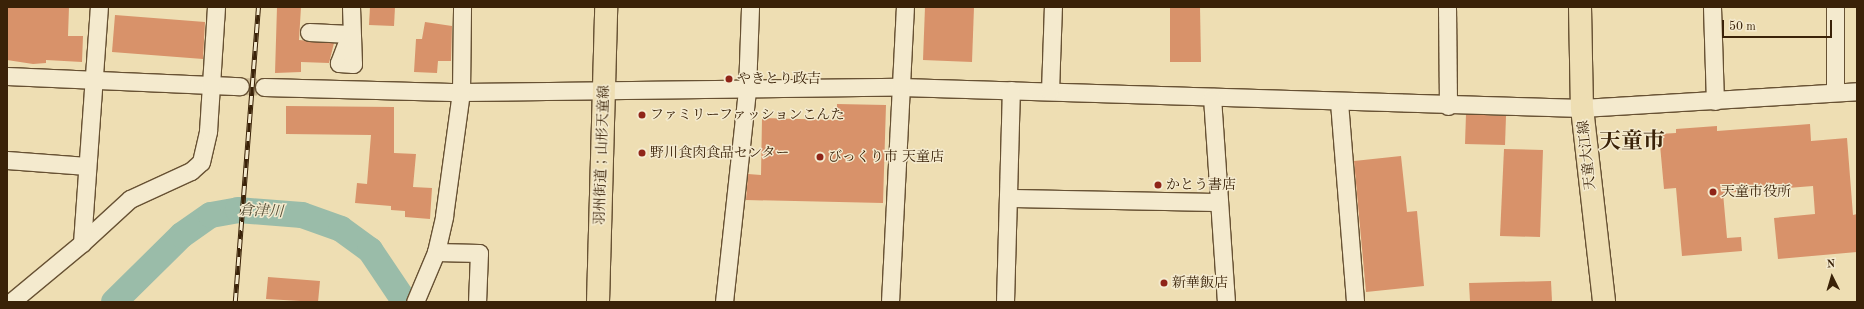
<!DOCTYPE html>
<html>
<head>
<meta charset="utf-8">
<style>
	body { margin:0 }
	#map { position:relative; width:1864px; height:309px; overflow:hidden; background:#eedeb3; font-family:"Old Standard TT","Noto Serif JP",serif }
	div>[style] { position:absolute }
	.river>* { height:26px; margin:-13px; padding:0 13px; transform-origin:13px; border-radius:13px; background:#9abca9 }
	.building>* { inset:0; background:#d8926a }
	.minor-tunnel>* { height:17px; margin-top:-8.5px; transform-origin:0; background:repeating-linear-gradient(90deg,#cab891 0 17px,transparent 0 25px) }
	.roads { filter:drop-shadow(1px 0 #675133) drop-shadow(-1px 0 #675133) drop-shadow(0 1px #675133) drop-shadow(0 -1px #675133) }
	.minor>* { height:17px; margin:-8.5px; padding:0 8.5px; transform-origin:8.5px; border-radius:8.5px; background:#f4eace }
	.major>* { height:22px; margin:-11px; padding:0 11px; transform-origin:11px; border-radius:11px; background:#eedeb3 }
	.rail>* { height:4.5px; margin-top:-2.25px; transform-origin:0; background:repeating-linear-gradient(90deg,#f4eace 0 9px,#3a2208 0 18px); box-sizing:border-box; border-block:1px solid #3a2208 }
	.dots>* { width:11px; height:11px; translate:-50% -50%; box-sizing:border-box; border:2px solid #f4eace; border-radius:50% }
	span { translate:-50% -50%; white-space:nowrap; text-align:center; line-height:1.15; -webkit-text-stroke:3px #f4eace; paint-order:stroke }
	.poi-label { font-size:14px; color:#3a2208 }
	.left { translate:0 -50%; text-align:left }
	.street-label { font-size:14px; color:#3a2208 }
	.water-label { font-size:15px; color:#575038; font-style:italic }
	.town-label { font-size:22px; color:#3a2208; font-weight:700 }
	.frame { position:absolute; inset:0; border:8px solid #3a2208; pointer-events:none }
	.north { position:absolute; left:1812px; top:257px; width:40px; height:40px; -webkit-text-stroke:3px #f4eace; paint-order:stroke; rotate:355deg; font-size:11px; font-weight:700; line-height:16px; text-align:center; color:#3a2208 }
	.north::after { content:''; display:block; margin:auto; width:14px; height:18px; background:#3a2208; clip-path:polygon(50% 0,100% 100%,50% 72%,0 100%) }
	.scale { position:absolute; left:1722px; top:20px; width:110px; height:18px; box-sizing:border-box; border:2px solid #3a2208; border-top:0; padding-left:5px; font-size:12px; line-height:14px; white-space:nowrap; color:#3a2208; -webkit-text-stroke:3px #f4eace; paint-order:stroke }
</style>
</head>
<body>
<div id="map">
	<div class="river">
		<i style="left:114px;top:302px;width:95px;rotate:-44.6deg"></i>
		<i style="left:182px;top:235px;width:35px;rotate:-35deg"></i>
		<i style="left:211px;top:215px;width:27px;rotate:-10deg"></i>
		<i style="left:238px;top:210px;width:64px;rotate:4.5deg"></i>
		<i style="left:302px;top:215px;width:41px;rotate:19.7deg"></i>
		<i style="left:341px;top:229px;width:36px;rotate:36deg"></i>
		<i style="left:370px;top:250px;width:63px;rotate:56.1deg"></i>
	</div>
	<div class="building">
		<i style="clip-path:polygon(7px 7px,69px 7px,68px 36px,83px 36px,82px 62px,46px 60px,46px 63px,33px 64px,7px 60px)"></i>
		<i style="clip-path:polygon(277px 7px,301px 7px,299px 40px,334px 43px,329px 63px,301px 62px,301px 72px,275px 73px)"></i>
		<i style="clip-path:polygon(370px 7px,395px 7px,394px 26px,369px 25px)"></i>
		<i style="clip-path:polygon(925px 7px,974px 7px,972px 62px,923px 60px)"></i>
		<i style="clip-path:polygon(1170px 7px,1200px 7px,1201px 62px,1170px 62px)"></i>
		<i style="clip-path:polygon(115px 15px,205px 22px,203px 59px,112px 52px)"></i>
		<i style="clip-path:polygon(425px 22px,452px 26px,451px 61px,438px 61px,437px 73px,414px 72px,416px 39px,422px 39px)"></i>
		<i style="clip-path:polygon(837px 104px,886px 105px,883px 203px,746px 200px,748px 174px,761px 175px,762px 118px,837px 120px)"></i>
		<i style="clip-path:polygon(286px 106px,394px 107px,394px 153px,416px 154px,413px 187px,432px 188px,430px 219px,405px 217px,405px 211px,391px 210px,391px 206px,355px 203px,357px 183px,367px 184px,371px 135px,286px 134px)"></i>
		<i style="clip-path:polygon(1466px 114px,1506px 116px,1505px 145px,1465px 144px)"></i>
		<i style="clip-path:polygon(1810px 124px,1811px 141px,1847px 138px,1853px 215px,1857px 214px,1857px 252px,1778px 259px,1774px 218px,1815px 214px,1813px 186px,1723px 193px,1727px 238px,1741px 237px,1742px 251px,1682px 256px,1676px 188px,1664px 189px,1659px 134px,1676px 133px,1676px 129px,1717px 126px,1717px 131px)"></i>
		<i style="clip-path:polygon(1504px 149px,1543px 150px,1540px 237px,1500px 236px)"></i>
		<i style="clip-path:polygon(1401px 156px,1407px 212px,1417px 211px,1424px 286px,1366px 292px,1354px 161px)"></i>
		<i style="clip-path:polygon(268px 277px,320px 281px,318px 302px,266px 299px)"></i>
		<i style="clip-path:polygon(1551px 281px,1552px 301px,1470px 301px,1469px 283px)"></i>
	</div>
	<div class="minor-tunnel">
		<i style="left:240px;top:86px;width:24px;rotate:2deg"></i>
	</div>
	<div class="roads">
		<div class="minor">
			<i style="left:1447px;top:7px;width:99px;rotate:89.4deg"></i>
			<i style="left:1712px;top:7px;width:94px;rotate:88.2deg"></i>
			<i style="left:1835px;top:7px;width:85px;rotate:90deg"></i>
			<i style="left:309px;top:32px;width:41px;rotate:2.8deg"></i>
			<i style="left:350px;top:34px;width:31px;rotate:111deg"></i>
			<i style="left:339px;top:63px;width:14px;rotate:4deg"></i>
			<i style="left:353px;top:64px;width:57px;rotate:-92deg"></i>
			<i style="left:7px;top:76px;width:233px;rotate:2.5deg"></i>
			<i style="left:264px;top:87px;width:197px;rotate:1.5deg"></i>
			<i style="left:461px;top:92px;width:440px;rotate:-0.7deg"></i>
			<i style="left:901px;top:87px;width:681px;rotate:1.77deg"></i>
			<i style="left:1582px;top:108px;width:276px;rotate:-3.5deg"></i>
			<i style="left:1050px;top:91px;width:84px;rotate:-88deg"></i>
			<i style="left:1212px;top:97px;width:205px;rotate:86.1deg"></i>
			<i style="left:1339px;top:102px;width:201px;rotate:85.4deg"></i>
			<i style="left:7px;top:160px;width:80px;rotate:4.3deg"></i>
			<i style="left:1009px;top:198px;width:210px;rotate:1.1deg"></i>
			<i style="left:82px;top:243px;width:65px;rotate:-42.5deg"></i>
			<i style="left:130px;top:199px;width:67px;rotate:-24.7deg"></i>
			<i style="left:191px;top:171px;width:13px;rotate:-42deg"></i>
			<i style="left:201px;top:162px;width:32px;rotate:-77deg"></i>
			<i style="left:208px;top:131px;width:124px;rotate:-86.3deg"></i>
			<i style="left:436px;top:252px;width:43px;rotate:1.3deg"></i>
			<i style="left:479px;top:253px;width:49px;rotate:92.3deg"></i>
			<i style="left:11px;top:302px;width:92px;rotate:-39.7deg"></i>
			<i style="left:82px;top:243px;width:237px;rotate:-85.9deg"></i>
			<i style="left:415px;top:302px;width:54px;rotate:-67.2deg"></i>
			<i style="left:436px;top:252px;width:37px;rotate:-77deg"></i>
			<i style="left:444px;top:216px;width:125px;rotate:-82.2deg"></i>
			<i style="left:461px;top:92px;width:85px;rotate:-89.3deg"></i>
			<i style="left:724px;top:302px;width:213px;rotate:-83.8deg"></i>
			<i style="left:747px;top:90px;width:83px;rotate:-87.9deg"></i>
			<i style="left:890px;top:302px;width:295px;rotate:-87.1deg"></i>
			<i style="left:1005px;top:302px;width:212px;rotate:-88.4deg"></i>
		</div>
		<div class="major">
			<i style="left:1580px;top:7px;width:101px;rotate:88.9deg"></i>
			<i style="left:1582px;top:108px;width:195px;rotate:83.5deg"></i>
			<i style="left:598px;top:302px;width:295px;rotate:-88.4deg"></i>
		</div>
	</div>
	<div class="rail">
		<i style="left:235px;top:302px;width:296px;rotate:-85.5deg"></i>
	</div>
	<div class="dots">
		<i style="left:729px;top:79px;background:#8f2418"></i>
		<i style="left:642px;top:115px;background:#8f2418"></i>
		<i style="left:642px;top:153px;background:#8f2418"></i>
		<i style="left:820px;top:157px;background:#8f2418"></i>
		<i style="left:1158px;top:185px;background:#8f2418"></i>
		<i style="left:1713px;top:192px;background:#8f2418"></i>
		<i style="left:1164px;top:283px;background:#8f2418"></i>
	</div>
	<div class="poi-label">
		<span class="left" style="left:737px;top:79px">やきとり政吉</span>
		<span class="left" style="left:650px;top:115px">ファミリーファッションこんた</span>
		<span class="left" style="left:650px;top:153px">野川食肉食品センター</span>
		<span class="left" style="left:828px;top:157px">びっくり市 天童店</span>
		<span class="left" style="left:1166px;top:185px">かとう書店</span>
		<span class="left" style="left:1721px;top:192px">天童市役所</span>
		<span class="left" style="left:1172px;top:283px">新華飯店</span>
	</div>
	<div class="street-label">
		<span style="left:602px;top:155px;rotate:-88deg">羽州街道；山形天童線</span>
		<span style="left:1587px;top:155px;rotate:-96deg">天童大江線</span>
	</div>
	<div class="water-label">
		<span style="left:261px;top:212px;rotate:2deg">倉津川</span>
	</div>
	<div class="town-label">
		<span style="left:1632px;top:143px">天童市</span>
	</div>
	<div class="frame"></div>
	<div class="north">N</div>
	<div class="scale">50 m</div>
</div>
</body>
</html>
